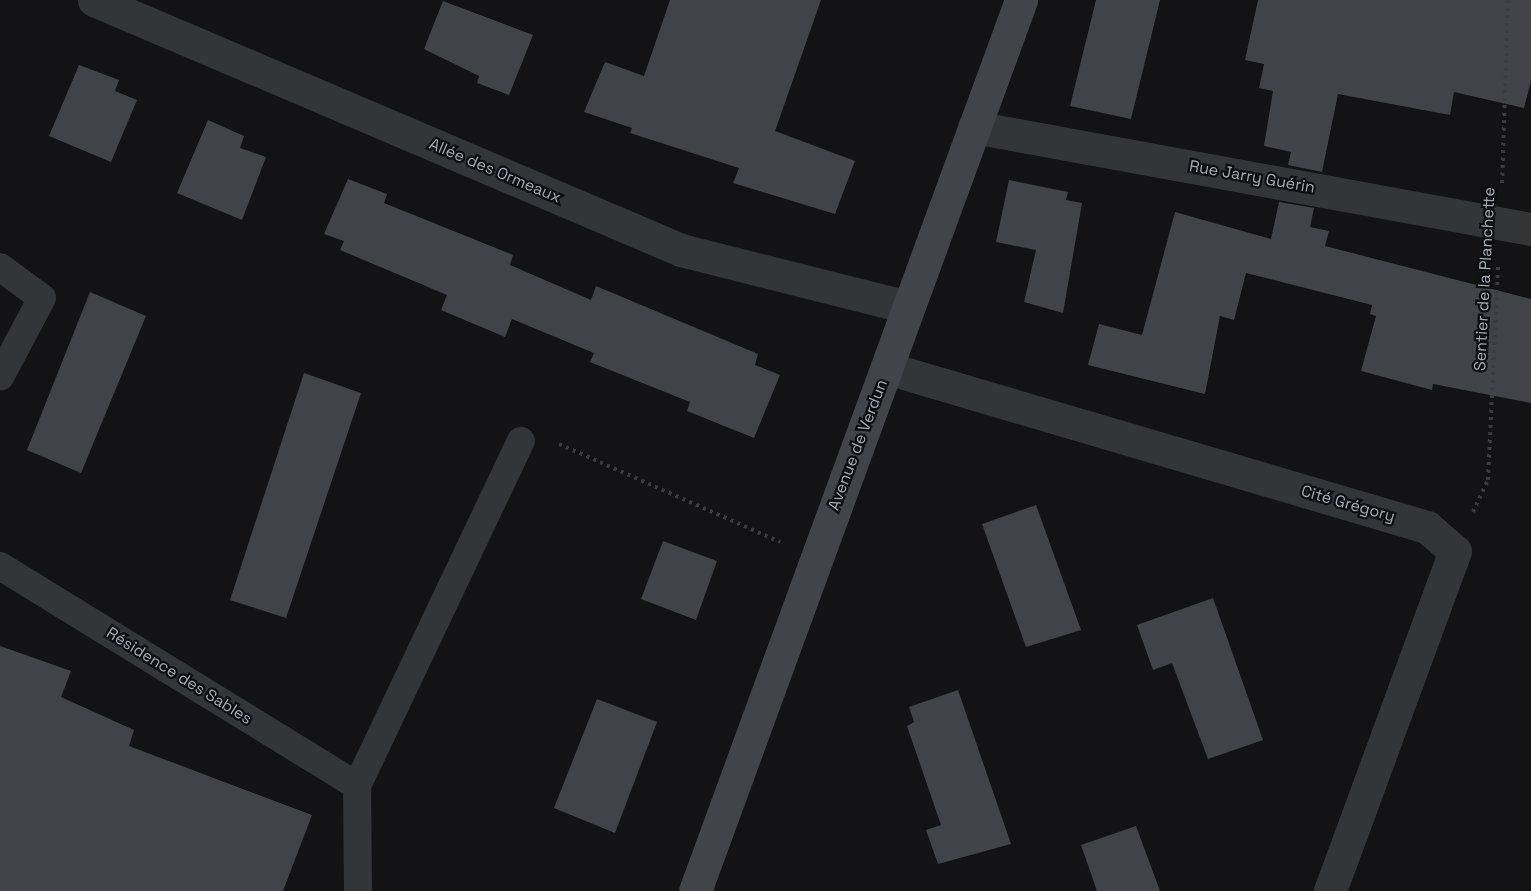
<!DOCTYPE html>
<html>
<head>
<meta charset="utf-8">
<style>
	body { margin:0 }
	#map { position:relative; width:1531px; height:891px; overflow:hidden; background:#131315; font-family:"Space Grotesk",sans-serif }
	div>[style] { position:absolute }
	.building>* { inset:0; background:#424348 }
	.path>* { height:4px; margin-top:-2px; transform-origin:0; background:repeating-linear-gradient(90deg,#3a3c40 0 3px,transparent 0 7.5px) }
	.lane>* { height:28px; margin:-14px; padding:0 14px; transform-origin:14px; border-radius:14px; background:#343539 }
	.street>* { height:33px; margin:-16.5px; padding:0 16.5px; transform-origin:16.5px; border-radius:16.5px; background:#343539 }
	.secondary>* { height:33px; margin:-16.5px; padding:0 16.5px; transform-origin:16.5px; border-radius:16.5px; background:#434449 }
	span { translate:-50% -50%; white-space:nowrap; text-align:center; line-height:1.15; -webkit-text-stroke:4.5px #0e0e10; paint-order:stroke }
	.street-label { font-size:16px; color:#a6aab4 }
</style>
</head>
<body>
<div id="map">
	<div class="building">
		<i style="clip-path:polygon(670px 0,821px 0,775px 131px,855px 161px,835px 214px,733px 183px,739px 168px,630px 133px,632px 128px,584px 112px,605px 62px,644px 76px)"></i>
		<i style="clip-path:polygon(1096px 0,1160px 0,1131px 119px,1070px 106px)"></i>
		<i style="clip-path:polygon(1258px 0,1531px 0,1531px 81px,1524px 108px,1454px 92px,1450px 115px,1338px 94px,1322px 172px,1288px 165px,1291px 152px,1264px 146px,1273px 91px,1259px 88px,1264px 64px,1245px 60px)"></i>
		<i style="clip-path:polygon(443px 1px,533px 35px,509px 95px,477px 83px,479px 76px,424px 49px)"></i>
		<i style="clip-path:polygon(79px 65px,119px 80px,115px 91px,137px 100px,111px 162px,49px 136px)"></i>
		<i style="clip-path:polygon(208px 120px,244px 136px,240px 148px,266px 157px,242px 220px,177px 193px)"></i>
		<i style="clip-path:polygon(348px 179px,387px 194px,384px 203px,513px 255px,510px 265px,591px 300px,596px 286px,758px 354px,755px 365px,780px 375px,754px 438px,687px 411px,690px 402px,590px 362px,594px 353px,512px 319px,505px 337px,441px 310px,447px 295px,340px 250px,344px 241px,324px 234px)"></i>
		<i style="clip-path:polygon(1009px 180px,1068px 192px,1066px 200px,1082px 203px,1063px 313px,1024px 302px,1036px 250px,996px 242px)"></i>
		<i style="clip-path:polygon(1279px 202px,1314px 208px,1310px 227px,1329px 231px,1325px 246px,1531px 299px,1531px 403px,1433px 384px,1432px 390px,1361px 371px,1376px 316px,1370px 314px,1372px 305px,1246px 273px,1234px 320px,1220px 316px,1205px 394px,1088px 365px,1099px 324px,1142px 335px,1175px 212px,1271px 239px)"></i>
		<i style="clip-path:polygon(90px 292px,146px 316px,81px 473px,27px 450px)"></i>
		<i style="clip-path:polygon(304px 373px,361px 393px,286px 618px,230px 600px)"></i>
		<i style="clip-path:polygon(1036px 505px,1081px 630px,1026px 647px,982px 524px)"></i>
		<i style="clip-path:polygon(663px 541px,717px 561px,696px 620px,641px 599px)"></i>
		<i style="clip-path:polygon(1213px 598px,1263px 740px,1208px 759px,1172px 663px,1153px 670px,1137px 625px)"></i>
		<i style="clip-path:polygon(0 646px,71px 671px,61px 697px,134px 730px,129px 746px,312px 815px,283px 891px,0 891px)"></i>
		<i style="clip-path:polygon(958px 690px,1011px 844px,938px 864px,926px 830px,941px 825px,907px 726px,914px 722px,909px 707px)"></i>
		<i style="clip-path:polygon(597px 699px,657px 722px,615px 833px,554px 808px)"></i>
		<i style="clip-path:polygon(1136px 826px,1160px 891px,1097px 891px,1081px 845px)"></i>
	</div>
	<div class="path">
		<i style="left:1502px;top:183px;width:183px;rotate:-88.1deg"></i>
		<i style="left:559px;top:444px;width:242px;rotate:23.9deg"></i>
		<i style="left:1473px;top:512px;width:35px;rotate:-65deg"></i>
		<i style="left:1488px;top:480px;width:214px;rotate:-87.3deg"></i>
	</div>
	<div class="lane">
		<i style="left:0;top:267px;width:52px;rotate:36.4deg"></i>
		<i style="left:42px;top:298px;width:89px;rotate:118deg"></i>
		<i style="left:0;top:566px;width:419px;rotate:31.6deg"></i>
		<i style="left:358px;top:891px;width:105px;rotate:-90.5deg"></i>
		<i style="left:357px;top:786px;width:382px;rotate:-64.6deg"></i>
	</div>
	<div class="street">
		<i style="left:94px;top:0;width:638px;rotate:23.07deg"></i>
		<i style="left:681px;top:250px;width:234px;rotate:14.1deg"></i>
		<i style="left:974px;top:127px;width:566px;rotate:10.38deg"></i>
		<i style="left:887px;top:368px;width:563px;rotate:16.41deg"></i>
		<i style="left:1427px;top:527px;width:37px;rotate:41deg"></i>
		<i style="left:1455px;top:551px;width:362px;rotate:110.2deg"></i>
	</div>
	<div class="secondary">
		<i style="left:695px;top:891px;width:949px;rotate:-69.9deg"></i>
	</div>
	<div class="street-label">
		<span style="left:495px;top:171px;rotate:23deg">Allée des Ormeaux</span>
		<span style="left:1252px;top:177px;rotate:10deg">Rue Jarry Guérin</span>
		<span style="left:1485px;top:279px;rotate:-87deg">Sentier de la Planchette</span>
		<span style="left:858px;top:445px;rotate:-69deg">Avenue de Verdun</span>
		<span style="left:1348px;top:504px;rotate:16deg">Cité Grégory</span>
		<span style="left:179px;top:676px;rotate:32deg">Résidence des Sables</span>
	</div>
</div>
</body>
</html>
